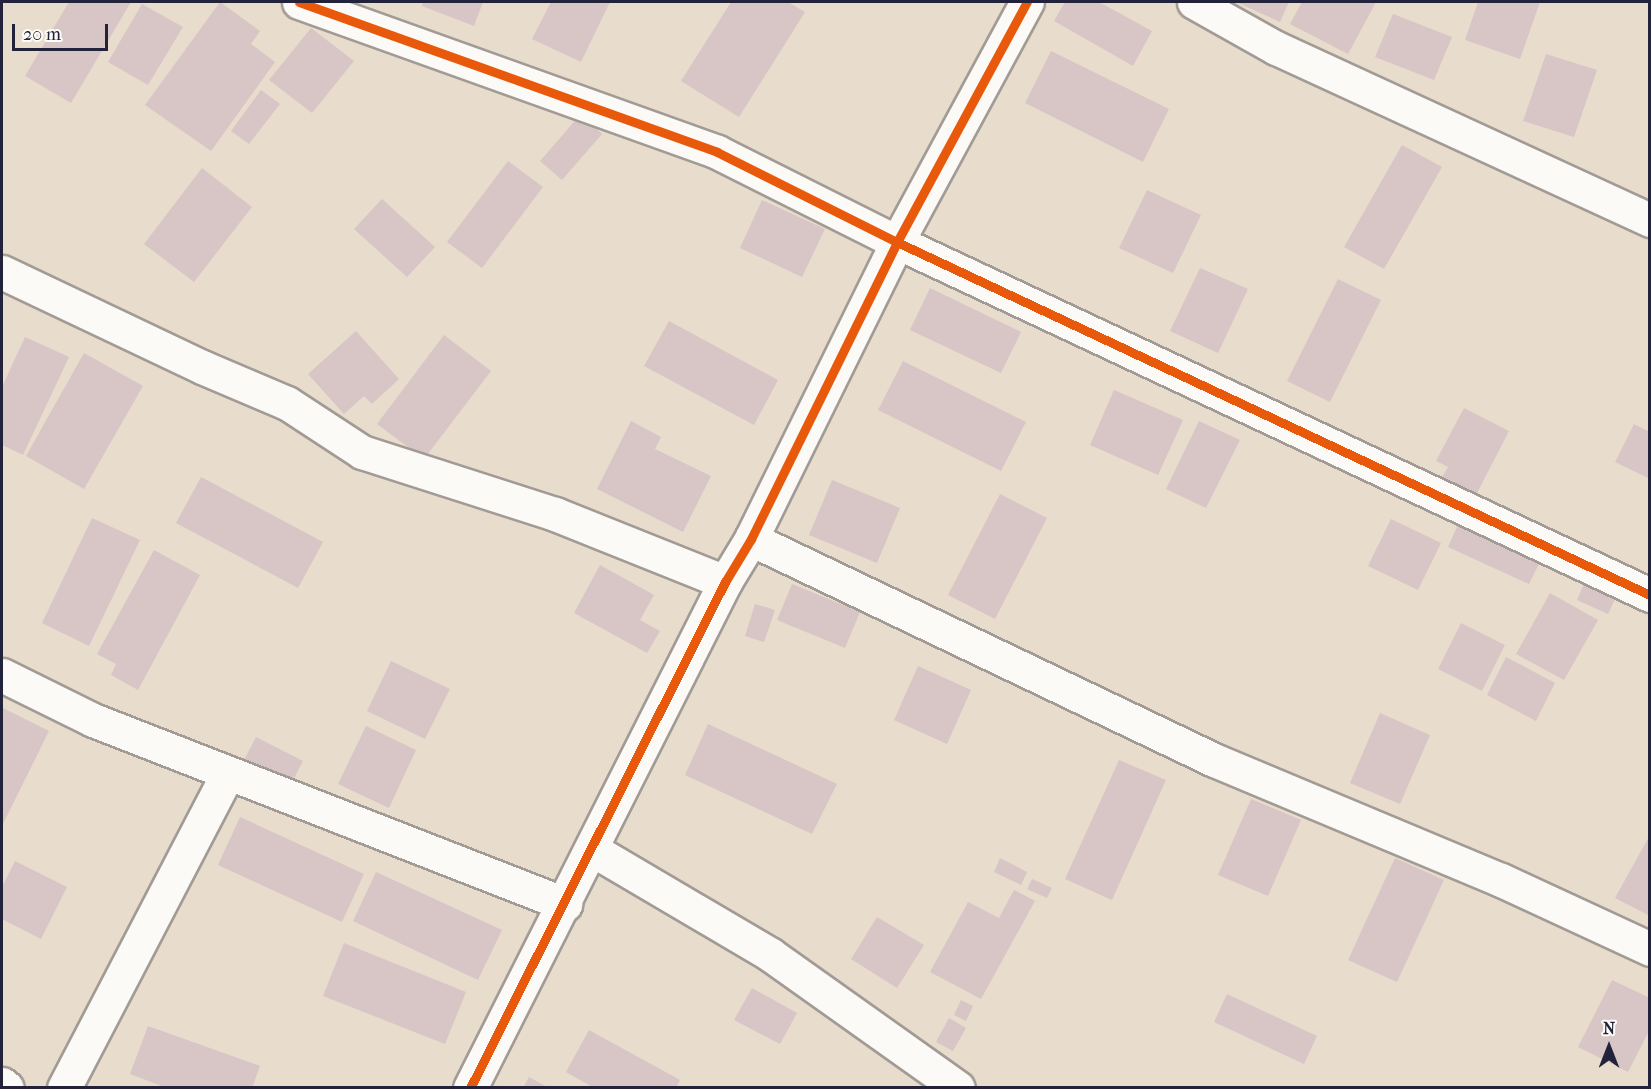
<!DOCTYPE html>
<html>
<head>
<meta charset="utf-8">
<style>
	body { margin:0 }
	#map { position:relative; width:1651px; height:1089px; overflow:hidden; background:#e8dccc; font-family:"IM FELL French Canon",serif }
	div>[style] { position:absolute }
	.building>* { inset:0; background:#d8c5c6 }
	.roads { filter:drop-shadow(2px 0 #a29b95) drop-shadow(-2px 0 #a29b95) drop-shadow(0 2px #a29b95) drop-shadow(0 -2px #a29b95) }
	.minor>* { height:33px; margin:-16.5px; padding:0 16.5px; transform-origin:16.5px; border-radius:16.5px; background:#fcfaf7 }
	.cycleway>* { height:9px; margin:-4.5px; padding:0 4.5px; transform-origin:4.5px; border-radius:4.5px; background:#e8590c }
	span { translate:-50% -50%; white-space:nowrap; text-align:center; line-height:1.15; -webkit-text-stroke:4.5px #fdfcf7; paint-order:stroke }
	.frame { position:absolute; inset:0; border:3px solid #22223b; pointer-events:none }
	.north { position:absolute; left:1579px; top:1017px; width:60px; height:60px; -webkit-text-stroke:4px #fdfcf7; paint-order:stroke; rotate:0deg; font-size:16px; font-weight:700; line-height:24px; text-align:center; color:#22223b }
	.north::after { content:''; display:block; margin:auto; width:21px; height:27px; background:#22223b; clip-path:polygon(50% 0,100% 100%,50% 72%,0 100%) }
	.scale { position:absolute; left:12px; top:24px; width:96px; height:27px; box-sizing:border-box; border:3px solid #22223b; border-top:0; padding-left:8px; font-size:18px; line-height:21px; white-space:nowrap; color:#22223b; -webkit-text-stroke:4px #fdfcf7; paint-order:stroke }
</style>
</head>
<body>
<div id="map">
	<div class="building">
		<i style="clip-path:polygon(69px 2px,131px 2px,71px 103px,25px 76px)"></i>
		<i style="clip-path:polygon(220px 2px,260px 31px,251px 44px,275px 62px,211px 151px,145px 105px)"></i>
		<i style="clip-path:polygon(423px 2px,483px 2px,474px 26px,422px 6px)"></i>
		<i style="clip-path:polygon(551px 2px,610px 2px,581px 62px,532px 39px)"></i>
		<i style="clip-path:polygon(731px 2px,788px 2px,805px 12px,739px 117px,681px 81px)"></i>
		<i style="clip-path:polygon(1065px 2px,1099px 2px,1152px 31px,1133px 66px,1054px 21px)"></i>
		<i style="clip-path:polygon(1236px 2px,1289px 2px,1280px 22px)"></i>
		<i style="clip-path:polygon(1302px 2px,1376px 2px,1348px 54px,1290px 24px)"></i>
		<i style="clip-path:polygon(1478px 2px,1540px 2px,1520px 59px,1465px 40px)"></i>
		<i style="clip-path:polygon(142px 4px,183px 27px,148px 85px,108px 62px)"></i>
		<i style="clip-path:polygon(1393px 14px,1452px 37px,1434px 80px,1375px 57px)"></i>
		<i style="clip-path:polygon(311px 28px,354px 61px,312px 113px,269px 80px)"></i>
		<i style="clip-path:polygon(1051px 51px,1169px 109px,1143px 162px,1025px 103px)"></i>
		<i style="clip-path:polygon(1546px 54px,1597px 70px,1574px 137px,1523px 121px)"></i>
		<i style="clip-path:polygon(261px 90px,280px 104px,249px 144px,231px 131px)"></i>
		<i style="clip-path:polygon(580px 115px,602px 134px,562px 180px,540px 161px)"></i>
		<i style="clip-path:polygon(1402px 145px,1442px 167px,1384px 269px,1344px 247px)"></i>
		<i style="clip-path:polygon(508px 161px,543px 187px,482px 268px,447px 242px)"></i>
		<i style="clip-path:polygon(202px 168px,252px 207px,194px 282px,144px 244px)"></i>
		<i style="clip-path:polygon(1147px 190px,1201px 215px,1173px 273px,1119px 248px)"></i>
		<i style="clip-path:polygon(382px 199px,435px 247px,407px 277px,354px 229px)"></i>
		<i style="clip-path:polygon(762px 200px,825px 229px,802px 277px,740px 248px)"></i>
		<i style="clip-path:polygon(1200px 268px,1248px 289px,1218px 353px,1170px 331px)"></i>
		<i style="clip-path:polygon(1338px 279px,1381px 300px,1330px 402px,1287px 381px)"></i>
		<i style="clip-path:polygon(930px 288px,1021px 332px,1001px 373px,910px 330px)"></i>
		<i style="clip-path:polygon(669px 321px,778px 380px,754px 425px,644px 366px)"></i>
		<i style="clip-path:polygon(356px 331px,399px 379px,372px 404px,364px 396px,344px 414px,308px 374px)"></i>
		<i style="clip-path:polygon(444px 335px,491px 371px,424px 459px,377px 424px)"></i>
		<i style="clip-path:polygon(25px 337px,69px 357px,23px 455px,2px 445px,2px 387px)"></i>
		<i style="clip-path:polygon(84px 353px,143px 386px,84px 489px,26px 456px)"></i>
		<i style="clip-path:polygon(903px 361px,1026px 422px,1001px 471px,878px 410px)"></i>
		<i style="clip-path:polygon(1114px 390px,1183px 420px,1158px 475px,1090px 445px)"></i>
		<i style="clip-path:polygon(1464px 408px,1509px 431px,1475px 497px,1441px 479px,1448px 467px,1436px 461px)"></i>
		<i style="clip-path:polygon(631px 421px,661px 437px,655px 449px,711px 476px,683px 532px,597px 489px)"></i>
		<i style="clip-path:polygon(1199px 421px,1240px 440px,1206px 508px,1166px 489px)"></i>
		<i style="clip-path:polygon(1634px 424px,1650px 432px,1650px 479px,1615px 462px)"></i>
		<i style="clip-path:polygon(201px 477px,323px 542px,298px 588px,176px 523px)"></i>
		<i style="clip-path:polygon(832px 480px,900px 508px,877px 563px,809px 535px)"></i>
		<i style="clip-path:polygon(1000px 494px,1047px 518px,995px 619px,948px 595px)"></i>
		<i style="clip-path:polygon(92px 518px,140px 540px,89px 646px,42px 623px)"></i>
		<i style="clip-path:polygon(1391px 519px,1441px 543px,1418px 590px,1368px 566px)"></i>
		<i style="clip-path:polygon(1459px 522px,1541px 560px,1529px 584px,1448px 547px)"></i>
		<i style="clip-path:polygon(154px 550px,200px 575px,138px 690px,111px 675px,116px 664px,97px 654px)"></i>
		<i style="clip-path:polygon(600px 565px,654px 595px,640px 620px,660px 631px,647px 653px,574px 613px)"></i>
		<i style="clip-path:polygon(1584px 583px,1616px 597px,1608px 614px,1577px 600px)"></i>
		<i style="clip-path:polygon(792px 584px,860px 612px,845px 648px,777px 620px)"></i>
		<i style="clip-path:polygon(1550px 593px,1598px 620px,1564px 680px,1516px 654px)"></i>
		<i style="clip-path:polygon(755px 604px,775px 610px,764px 642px,745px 636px)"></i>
		<i style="clip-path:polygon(1461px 623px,1505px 645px,1482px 691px,1438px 669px)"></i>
		<i style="clip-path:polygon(1506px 657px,1555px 683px,1536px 721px,1487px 695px)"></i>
		<i style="clip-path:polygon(391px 661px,450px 689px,425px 739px,367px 711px)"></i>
		<i style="clip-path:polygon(918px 666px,971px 690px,947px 744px,894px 720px)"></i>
		<i style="clip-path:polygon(3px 708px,49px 731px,2px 826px,2px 711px)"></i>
		<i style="clip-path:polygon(1380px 713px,1430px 735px,1400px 804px,1350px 783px)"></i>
		<i style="clip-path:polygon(708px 724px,837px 784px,812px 834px,685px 775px)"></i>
		<i style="clip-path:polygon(366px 726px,416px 750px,389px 808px,338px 784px)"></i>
		<i style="clip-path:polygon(256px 737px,303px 761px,291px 784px,244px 760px)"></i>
		<i style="clip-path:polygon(1119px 760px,1166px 780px,1112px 900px,1065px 879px)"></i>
		<i style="clip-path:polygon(1251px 799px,1301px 820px,1268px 896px,1218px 875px)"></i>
		<i style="clip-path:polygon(240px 817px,364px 874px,342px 922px,218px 865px)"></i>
		<i style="clip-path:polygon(1650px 835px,1650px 916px,1615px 898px)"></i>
		<i style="clip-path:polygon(1000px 858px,1027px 872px,1021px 885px,994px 872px)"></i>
		<i style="clip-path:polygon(1395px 858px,1444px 880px,1397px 982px,1348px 960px)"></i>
		<i style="clip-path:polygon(15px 861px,67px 887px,41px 939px,2px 919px,2px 887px)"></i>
		<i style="clip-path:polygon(376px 872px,502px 930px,478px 980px,353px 921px)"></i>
		<i style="clip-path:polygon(1032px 879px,1052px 888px,1047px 898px,1027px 889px)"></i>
		<i style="clip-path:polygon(1014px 890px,1035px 901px,981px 999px,930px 972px,968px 902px,999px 918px)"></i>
		<i style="clip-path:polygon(877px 917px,924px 945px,897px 988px,851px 959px)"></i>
		<i style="clip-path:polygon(344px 943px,466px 992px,445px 1044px,323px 996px)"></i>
		<i style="clip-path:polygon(1612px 980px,1650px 998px,1650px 1029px,1628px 1072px,1578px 1047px)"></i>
		<i style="clip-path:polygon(752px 988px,797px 1013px,780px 1044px,734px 1020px)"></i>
		<i style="clip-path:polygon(1227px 994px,1317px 1036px,1304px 1064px,1214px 1022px)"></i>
		<i style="clip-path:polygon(961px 1000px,973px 1006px,966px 1021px,954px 1015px)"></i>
		<i style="clip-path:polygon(949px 1018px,966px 1028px,953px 1051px,936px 1042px)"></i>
		<i style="clip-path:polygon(148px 1026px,260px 1066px,252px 1088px,167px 1088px,130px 1074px)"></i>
		<i style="clip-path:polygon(589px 1030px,680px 1080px,676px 1088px,594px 1088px,566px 1072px)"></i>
		<i style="clip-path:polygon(529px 1077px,549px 1088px,523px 1088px)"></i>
	</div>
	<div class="roads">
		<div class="minor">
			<i style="left:299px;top:2px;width:444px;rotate:19.7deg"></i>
			<i style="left:717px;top:152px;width:201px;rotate:26.6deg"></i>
			<i style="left:897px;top:242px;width:832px;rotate:25.12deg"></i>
			<i style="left:1194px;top:2px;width:94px;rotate:29.3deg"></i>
			<i style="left:1276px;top:48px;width:412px;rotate:24.7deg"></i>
			<i style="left:2px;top:272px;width:221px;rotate:25.4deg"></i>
			<i style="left:202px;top:367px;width:92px;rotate:23deg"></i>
			<i style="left:287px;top:403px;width:90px;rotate:33.2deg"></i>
			<i style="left:362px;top:452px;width:203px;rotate:17.8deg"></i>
			<i style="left:555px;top:514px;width:183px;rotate:21.8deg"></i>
			<i style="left:751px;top:539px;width:513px;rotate:25.52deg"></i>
			<i style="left:1214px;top:760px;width:311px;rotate:22.7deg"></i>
			<i style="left:1501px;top:880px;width:164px;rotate:24.8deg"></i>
			<i style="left:2px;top:675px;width:102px;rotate:26.3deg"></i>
			<i style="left:93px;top:720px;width:507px;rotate:21.3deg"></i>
			<i style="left:593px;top:850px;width:207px;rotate:30.5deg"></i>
			<i style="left:771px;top:955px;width:229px;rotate:35.4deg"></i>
			<i style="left:2px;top:1084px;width:6px;rotate:39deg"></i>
			<i style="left:64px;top:1088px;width:355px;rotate:-62.5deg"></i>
			<i style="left:470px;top:1088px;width:567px;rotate:-63.25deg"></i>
			<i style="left:725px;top:582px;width:50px;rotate:-58.8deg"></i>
			<i style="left:751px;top:539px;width:331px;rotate:-63.8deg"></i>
			<i style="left:897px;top:242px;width:273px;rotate:-61.6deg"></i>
		</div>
	</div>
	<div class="cycleway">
		<i style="left:299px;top:2px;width:444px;rotate:19.7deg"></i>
		<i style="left:717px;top:152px;width:201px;rotate:26.6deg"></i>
		<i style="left:897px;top:242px;width:832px;rotate:25.12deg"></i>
		<i style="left:470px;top:1088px;width:567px;rotate:-63.25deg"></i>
		<i style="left:725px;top:582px;width:50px;rotate:-58.8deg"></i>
		<i style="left:751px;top:539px;width:331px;rotate:-63.8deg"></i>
		<i style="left:897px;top:242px;width:273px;rotate:-61.6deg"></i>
	</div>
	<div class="frame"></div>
	<div class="north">N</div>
	<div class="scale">20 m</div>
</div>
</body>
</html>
